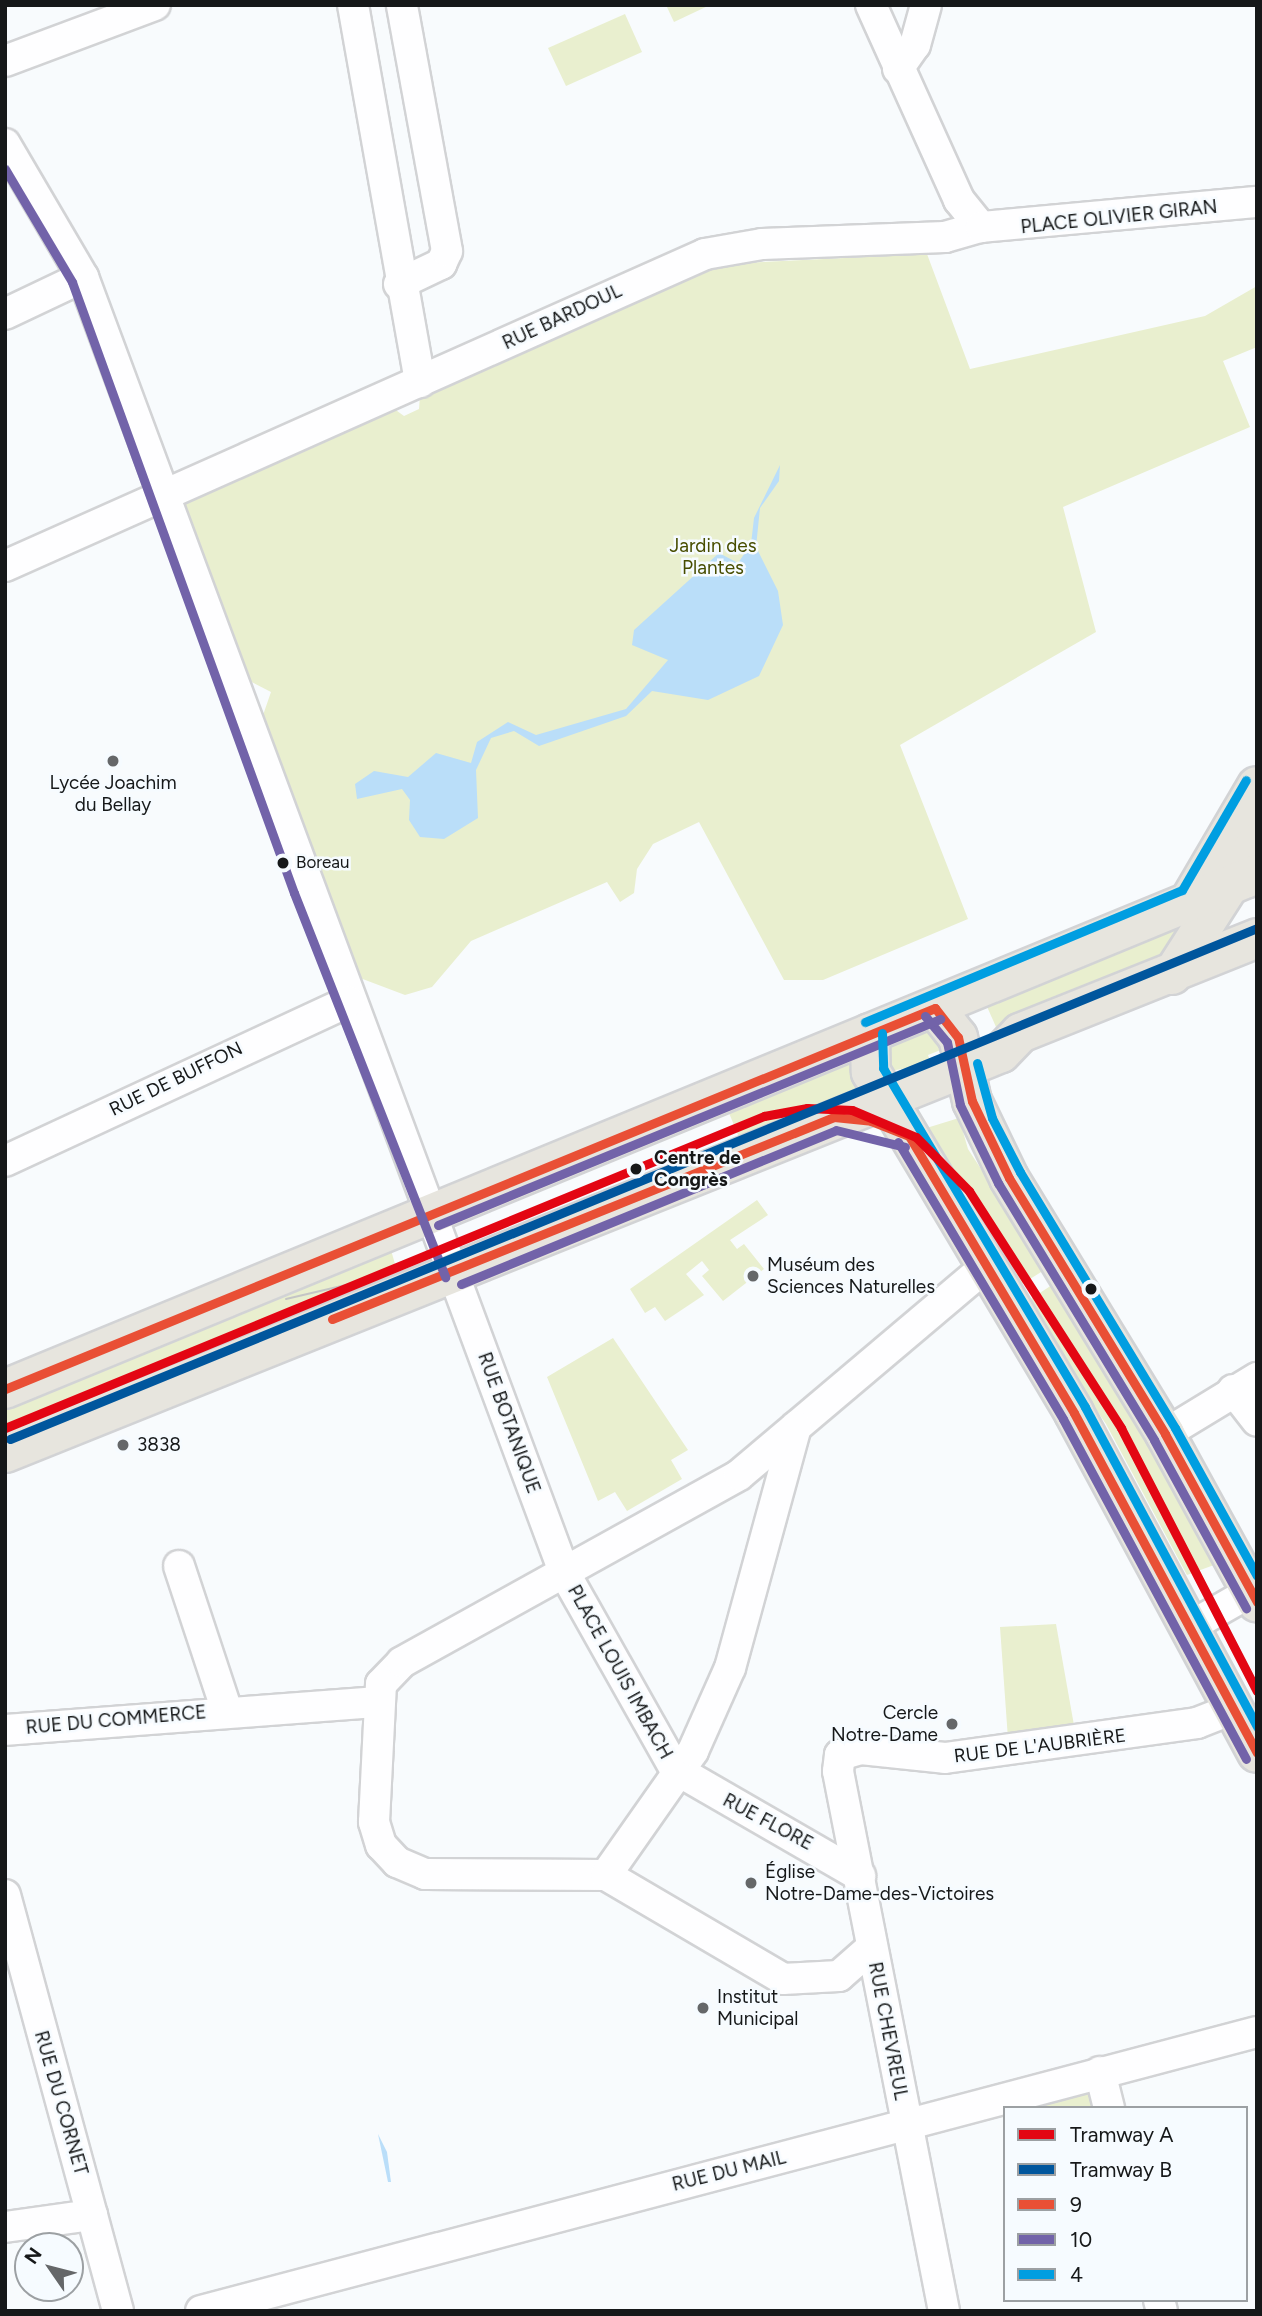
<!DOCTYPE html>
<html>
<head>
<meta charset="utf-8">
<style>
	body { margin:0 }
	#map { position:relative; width:1262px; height:2316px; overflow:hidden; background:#f8fbfd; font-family:Figtree,sans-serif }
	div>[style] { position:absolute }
	.green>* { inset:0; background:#e9efcf }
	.water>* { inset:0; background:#badef9 }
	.roads { filter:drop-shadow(2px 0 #d2d3d5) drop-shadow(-2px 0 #d2d3d5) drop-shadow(0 2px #d2d3d5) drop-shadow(0 -2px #d2d3d5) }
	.minor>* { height:30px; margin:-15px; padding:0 15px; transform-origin:15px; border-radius:15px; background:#fefeff }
	.major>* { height:38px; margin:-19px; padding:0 19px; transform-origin:19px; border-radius:19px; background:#e7e5de }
	.tram>* { height:2px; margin:-1px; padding:0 1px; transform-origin:1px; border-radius:1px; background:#c4c5c5 }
	.bus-1>* { height:9px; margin:-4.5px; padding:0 4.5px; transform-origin:4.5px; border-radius:4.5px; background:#e94f35 }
	.bus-2>* { height:9px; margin:-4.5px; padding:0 4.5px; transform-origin:4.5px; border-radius:4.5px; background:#7263a9 }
	.bus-3>* { height:9px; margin:-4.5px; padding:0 4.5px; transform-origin:4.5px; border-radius:4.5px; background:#009ee1 }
	.tram-1>* { height:9px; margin:-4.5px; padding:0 4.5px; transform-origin:4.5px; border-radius:4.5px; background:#e30613 }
	.tram-2>* { height:9px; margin:-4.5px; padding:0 4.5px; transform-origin:4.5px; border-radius:4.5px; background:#00569d }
	.dots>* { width:19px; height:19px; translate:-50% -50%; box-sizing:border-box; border:4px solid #f6fbff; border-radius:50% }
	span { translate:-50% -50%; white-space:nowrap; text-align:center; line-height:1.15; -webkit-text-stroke:5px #f6fbff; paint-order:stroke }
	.bus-label { font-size:17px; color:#161819 }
	.left { translate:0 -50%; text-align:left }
	.street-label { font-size:19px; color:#161819 }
	.park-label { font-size:19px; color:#474d00 }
	.poi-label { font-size:19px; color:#161819 }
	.right { translate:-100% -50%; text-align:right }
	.stop-label { font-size:19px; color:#161819; font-weight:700 }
	.frame { position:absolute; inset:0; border:7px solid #161819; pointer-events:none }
	.legend { position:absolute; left:1003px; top:2106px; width:245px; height:196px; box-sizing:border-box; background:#f6fbff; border:2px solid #9ca0a3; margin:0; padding:9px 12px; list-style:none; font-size:21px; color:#161819 }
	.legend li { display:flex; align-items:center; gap:14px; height:35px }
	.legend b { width:35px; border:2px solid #9ca0a3 }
	.north { position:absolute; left:14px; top:2232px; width:70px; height:70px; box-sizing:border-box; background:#f6fbff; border:2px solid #9ca0a3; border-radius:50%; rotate:305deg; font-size:19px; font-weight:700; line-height:28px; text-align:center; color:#161819 }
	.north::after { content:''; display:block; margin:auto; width:24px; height:32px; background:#656769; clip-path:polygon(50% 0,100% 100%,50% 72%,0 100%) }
</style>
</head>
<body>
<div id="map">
	<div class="green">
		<i style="clip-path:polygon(666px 5px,710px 5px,674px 22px)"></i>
		<i style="clip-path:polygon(625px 14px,642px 52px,566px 86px,548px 48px)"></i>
		<i style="clip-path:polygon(927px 254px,970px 369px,1205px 316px,1257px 286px,1257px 347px,1223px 361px,1250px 427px,1063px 507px,1096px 632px,900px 745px,968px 919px,823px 980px,784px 980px,699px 822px,653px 844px,637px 869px,634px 893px,620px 902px,607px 882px,471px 941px,432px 987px,405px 995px,360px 978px,262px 718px,271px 692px,248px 680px,182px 503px,393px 408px,404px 416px,419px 409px,420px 396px,721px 264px)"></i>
		<i style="clip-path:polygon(1194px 916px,1157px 961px,996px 1027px,985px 1002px)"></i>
		<i style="clip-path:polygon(921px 1029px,932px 1030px,943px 1049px,928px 1055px,931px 1064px,890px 1071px,884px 1049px)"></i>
		<i style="clip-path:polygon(848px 1056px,864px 1091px,741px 1142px,729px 1113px)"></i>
		<i style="clip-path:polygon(959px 1118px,968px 1149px,1046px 1269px,1014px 1289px,920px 1130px)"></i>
		<i style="clip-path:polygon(757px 1200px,768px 1215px,730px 1240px,737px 1249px,744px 1244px,764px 1269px,723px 1301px,702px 1276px,709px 1270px,702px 1261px,686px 1274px,704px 1295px,665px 1321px,655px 1307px,645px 1313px,630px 1289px)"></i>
		<i style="clip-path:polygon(391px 1250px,399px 1278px,5px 1439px,5px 1404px)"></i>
		<i style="clip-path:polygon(1055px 1283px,1218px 1559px,1214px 1565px,1187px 1575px,1106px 1424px,1023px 1304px)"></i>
		<i style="clip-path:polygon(613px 1338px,688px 1450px,671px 1460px,682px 1479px,627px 1511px,615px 1492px,598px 1501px,547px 1377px)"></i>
		<i style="clip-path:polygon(1056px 1624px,1075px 1731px,1008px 1739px,1000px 1627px)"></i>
		<i style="clip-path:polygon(1098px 2085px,1103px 2108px,1032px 2108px)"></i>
	</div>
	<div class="water">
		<i style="clip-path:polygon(780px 465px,779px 481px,760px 508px,756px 547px,778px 591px,783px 625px,759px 676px,708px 700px,652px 691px,626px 716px,539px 746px,514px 731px,491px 738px,476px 770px,478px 818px,444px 839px,420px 837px,409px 820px,410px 800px,402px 789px,357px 799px,355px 784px,374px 771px,408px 777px,436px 753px,471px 763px,477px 742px,508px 722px,536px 735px,626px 709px,668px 660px,632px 645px,634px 630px,719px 553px,738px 563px,751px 544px,754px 518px)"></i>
		<i style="clip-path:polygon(378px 2134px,387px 2152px,391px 2182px,388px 2182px)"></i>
	</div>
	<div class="roads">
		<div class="minor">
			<i style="left:353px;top:5px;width:383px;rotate:79.9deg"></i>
			<i style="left:871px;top:5px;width:214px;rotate:65.7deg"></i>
			<i style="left:959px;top:200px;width:35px;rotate:51deg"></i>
			<i style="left:5px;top:61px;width:160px;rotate:-20.5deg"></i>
			<i style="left:898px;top:69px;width:29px;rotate:-55deg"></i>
			<i style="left:915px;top:45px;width:41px;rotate:-74.6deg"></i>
			<i style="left:5px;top:144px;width:154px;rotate:59.6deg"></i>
			<i style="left:83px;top:277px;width:1381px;rotate:69.62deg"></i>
			<i style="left:564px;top:1572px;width:226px;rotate:60.6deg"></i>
			<i style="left:675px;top:1769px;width:214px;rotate:30deg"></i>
			<i style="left:399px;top:284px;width:47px;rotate:-25.5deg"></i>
			<i style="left:441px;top:264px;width:14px;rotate:-65deg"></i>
			<i style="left:447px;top:251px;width:250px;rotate:-100.4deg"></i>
			<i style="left:5px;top:314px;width:86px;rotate:-25.4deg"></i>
			<i style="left:5px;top:566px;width:766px;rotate:-24.02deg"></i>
			<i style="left:705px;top:254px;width:58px;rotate:-10deg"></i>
			<i style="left:762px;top:244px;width:183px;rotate:-2.2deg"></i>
			<i style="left:945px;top:237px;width:37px;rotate:-16deg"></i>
			<i style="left:981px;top:227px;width:277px;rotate:-5.2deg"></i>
			<i style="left:5px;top:1161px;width:379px;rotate:-24.9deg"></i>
			<i style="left:1233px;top:1390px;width:39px;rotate:52deg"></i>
			<i style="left:1165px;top:1434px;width:108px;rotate:-31.3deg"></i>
			<i style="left:179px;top:1566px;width:153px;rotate:71.7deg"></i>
			<i style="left:1191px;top:1626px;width:76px;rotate:-29.9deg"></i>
			<i style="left:5px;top:1730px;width:373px;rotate:-4.3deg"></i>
			<i style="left:606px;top:1875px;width:181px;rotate:-179.7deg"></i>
			<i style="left:425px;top:1874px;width:30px;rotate:-157deg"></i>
			<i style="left:397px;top:1862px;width:23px;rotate:-133deg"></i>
			<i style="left:381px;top:1845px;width:24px;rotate:-107deg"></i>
			<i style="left:374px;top:1822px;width:138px;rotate:-87.1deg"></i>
			<i style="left:381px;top:1684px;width:30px;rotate:-46deg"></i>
			<i style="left:402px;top:1662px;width:385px;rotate:-29deg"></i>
			<i style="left:739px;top:1475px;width:324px;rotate:-40.2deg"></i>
			<i style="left:606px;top:1875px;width:151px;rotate:-54.9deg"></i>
			<i style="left:693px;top:1751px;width:91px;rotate:-66deg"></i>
			<i style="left:730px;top:1668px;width:250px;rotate:-74.7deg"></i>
			<i style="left:606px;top:1875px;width:205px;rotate:30.4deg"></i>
			<i style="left:783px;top:1979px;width:56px;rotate:-3.1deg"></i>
			<i style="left:839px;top:1976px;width:44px;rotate:-41.3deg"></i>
			<i style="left:5px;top:1895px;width:431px;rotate:74.8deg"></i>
			<i style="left:1100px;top:2072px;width:37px;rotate:76deg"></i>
			<i style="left:5px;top:2227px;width:88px;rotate:-7.9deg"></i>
			<i style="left:1159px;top:2300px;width:11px;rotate:75deg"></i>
			<i style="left:201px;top:2311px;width:1092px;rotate:-14.8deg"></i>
			<i style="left:944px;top:2311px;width:550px;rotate:-101.11deg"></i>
			<i style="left:838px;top:1771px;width:16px;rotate:-83deg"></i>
			<i style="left:840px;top:1755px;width:22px;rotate:-16deg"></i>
			<i style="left:861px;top:1749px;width:84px;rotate:6.1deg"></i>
			<i style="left:945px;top:1758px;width:254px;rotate:-7.9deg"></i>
			<i style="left:1197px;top:1723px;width:41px;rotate:-21.5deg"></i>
		</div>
		<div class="major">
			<i style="left:1190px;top:900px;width:132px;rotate:-59.6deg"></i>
			<i style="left:1172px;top:975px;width:158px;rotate:-57.4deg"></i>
			<i style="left:935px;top:1008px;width:37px;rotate:52deg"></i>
			<i style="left:958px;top:1037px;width:66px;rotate:77.7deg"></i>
			<i style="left:972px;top:1101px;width:85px;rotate:64.3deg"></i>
			<i style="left:1009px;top:1178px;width:300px;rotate:58.6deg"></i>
			<i style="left:1165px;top:1434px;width:192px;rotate:61.3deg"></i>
			<i style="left:870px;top:1033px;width:39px;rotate:89deg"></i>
			<i style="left:871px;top:1072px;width:397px;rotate:59.2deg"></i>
			<i style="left:1074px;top:1413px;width:386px;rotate:61.7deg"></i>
			<i style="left:5px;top:1389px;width:1354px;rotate:-22.36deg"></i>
			<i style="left:5px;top:1453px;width:1073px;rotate:-21.88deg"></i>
			<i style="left:1001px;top:1053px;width:28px;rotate:-46deg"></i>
			<i style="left:1020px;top:1033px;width:255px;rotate:-21.8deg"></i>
		</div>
	</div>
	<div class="tram">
		<i style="left:286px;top:1299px;width:79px;rotate:-13.2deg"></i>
	</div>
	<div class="bus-1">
		<i style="left:935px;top:1008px;width:37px;rotate:52deg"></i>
		<i style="left:958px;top:1037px;width:66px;rotate:77.7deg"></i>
		<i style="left:972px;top:1101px;width:85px;rotate:64.3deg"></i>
		<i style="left:1009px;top:1178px;width:300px;rotate:58.6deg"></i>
		<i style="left:1165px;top:1434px;width:192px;rotate:61.3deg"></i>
		<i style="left:909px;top:1136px;width:322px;rotate:59.2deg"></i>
		<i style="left:1074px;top:1413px;width:386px;rotate:61.7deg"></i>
		<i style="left:332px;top:1319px;width:541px;rotate:-21.92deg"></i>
		<i style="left:834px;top:1117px;width:37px;rotate:6deg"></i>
		<i style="left:871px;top:1121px;width:41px;rotate:21.5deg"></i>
		<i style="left:5px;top:1389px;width:1005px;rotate:-22.28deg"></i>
	</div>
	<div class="bus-2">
		<i style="left:5px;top:169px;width:131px;rotate:59.3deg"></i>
		<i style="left:72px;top:282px;width:650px;rotate:70.03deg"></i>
		<i style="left:294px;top:893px;width:413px;rotate:68.5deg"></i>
		<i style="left:925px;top:1016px;width:34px;rotate:50deg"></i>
		<i style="left:947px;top:1042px;width:64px;rotate:78.3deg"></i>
		<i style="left:960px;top:1105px;width:87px;rotate:64deg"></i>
		<i style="left:998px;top:1183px;width:301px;rotate:58.7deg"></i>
		<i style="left:1154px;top:1440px;width:192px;rotate:61.3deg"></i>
		<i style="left:898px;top:1142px;width:322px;rotate:59.2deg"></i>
		<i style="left:1063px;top:1419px;width:386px;rotate:61.7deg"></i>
		<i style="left:438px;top:1225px;width:543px;rotate:-22.31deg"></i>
		<i style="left:461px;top:1284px;width:405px;rotate:-22.3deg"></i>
		<i style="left:836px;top:1130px;width:71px;rotate:13.8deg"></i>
	</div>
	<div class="bus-3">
		<i style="left:865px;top:1022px;width:343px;rotate:-22.6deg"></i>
		<i style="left:1182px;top:890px;width:127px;rotate:-59.8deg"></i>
		<i style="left:882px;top:1033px;width:35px;rotate:88deg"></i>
		<i style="left:883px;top:1068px;width:395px;rotate:59.2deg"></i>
		<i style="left:1085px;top:1407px;width:363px;rotate:61.7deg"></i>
		<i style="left:977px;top:1063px;width:57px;rotate:74.7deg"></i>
		<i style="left:992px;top:1118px;width:61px;rotate:62.6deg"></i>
		<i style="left:1020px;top:1172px;width:299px;rotate:58.8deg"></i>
		<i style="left:1175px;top:1428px;width:169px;rotate:61deg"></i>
	</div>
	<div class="tram-1">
		<i style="left:5px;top:1428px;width:821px;rotate:-22.35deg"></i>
		<i style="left:764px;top:1116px;width:44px;rotate:-10.5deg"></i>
		<i style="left:807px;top:1108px;width:45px;rotate:2.5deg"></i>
		<i style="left:852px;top:1110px;width:69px;rotate:22.9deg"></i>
		<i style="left:916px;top:1137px;width:76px;rotate:45.5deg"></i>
		<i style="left:969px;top:1191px;width:282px;rotate:57.3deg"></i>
		<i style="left:1121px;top:1428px;width:296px;rotate:62.7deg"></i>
	</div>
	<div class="tram-2">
		<i style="left:10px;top:1439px;width:1348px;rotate:-22.28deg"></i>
	</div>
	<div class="dots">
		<i style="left:113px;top:761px;background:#656769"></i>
		<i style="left:283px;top:863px;background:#161819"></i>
		<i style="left:636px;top:1169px;background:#161819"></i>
		<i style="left:753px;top:1276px;background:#656769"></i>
		<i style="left:1091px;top:1289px;background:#161819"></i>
		<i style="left:123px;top:1445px;background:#656769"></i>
		<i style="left:952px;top:1724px;background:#656769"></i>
		<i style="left:751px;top:1883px;background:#656769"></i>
		<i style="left:703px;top:2008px;background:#656769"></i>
	</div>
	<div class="bus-label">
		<span class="left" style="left:296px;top:863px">Boreau</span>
	</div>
	<div class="street-label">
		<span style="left:1119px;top:217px;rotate:-6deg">PLACE OLIVIER GIRAN</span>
		<span style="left:562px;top:317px;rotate:-25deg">RUE BARDOUL</span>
		<span style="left:176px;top:1079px;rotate:-26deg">RUE DE BUFFON</span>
		<span style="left:509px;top:1423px;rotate:70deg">RUE BOTANIQUE</span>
		<span style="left:620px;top:1672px;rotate:61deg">PLACE LOUIS IMBACH</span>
		<span style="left:116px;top:1720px;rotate:-5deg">RUE DU COMMERCE</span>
		<span style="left:1040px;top:1746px;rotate:-7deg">RUE DE L'AUBRIÈRE</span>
		<span style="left:768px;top:1822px;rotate:28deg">RUE FLORE</span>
		<span style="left:888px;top:2031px;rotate:79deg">RUE CHEVREUL</span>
		<span style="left:61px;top:2103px;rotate:74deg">RUE DU CORNET</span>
		<span style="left:729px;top:2171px;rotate:-14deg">RUE DU MAIL</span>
	</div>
	<div class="park-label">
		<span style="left:713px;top:557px">Jardin des<br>Plantes</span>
	</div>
	<div class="poi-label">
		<span style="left:113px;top:794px">Lycée Joachim<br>du Bellay</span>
		<span class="left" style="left:767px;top:1276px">Muséum des<br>Sciences Naturelles</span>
		<span class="left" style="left:137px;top:1445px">3838</span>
		<span class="right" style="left:938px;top:1724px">Cercle<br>Notre-Dame</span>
		<span class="left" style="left:765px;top:1883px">Église<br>Notre-Dame-des-Victoires</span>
		<span class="left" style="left:717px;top:2008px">Institut<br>Municipal</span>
	</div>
	<div class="stop-label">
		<span class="left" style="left:654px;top:1169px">Centre de<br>Congrès</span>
	</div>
	<div class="frame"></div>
	<ul class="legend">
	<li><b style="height:9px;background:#e30613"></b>Tramway A</li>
	<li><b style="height:9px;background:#00569d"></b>Tramway B</li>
	<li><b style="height:9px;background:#e94f35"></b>9</li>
	<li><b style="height:9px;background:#7263a9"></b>10</li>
	<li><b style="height:9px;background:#009ee1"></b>4</li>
	</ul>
	<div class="north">N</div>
</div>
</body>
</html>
